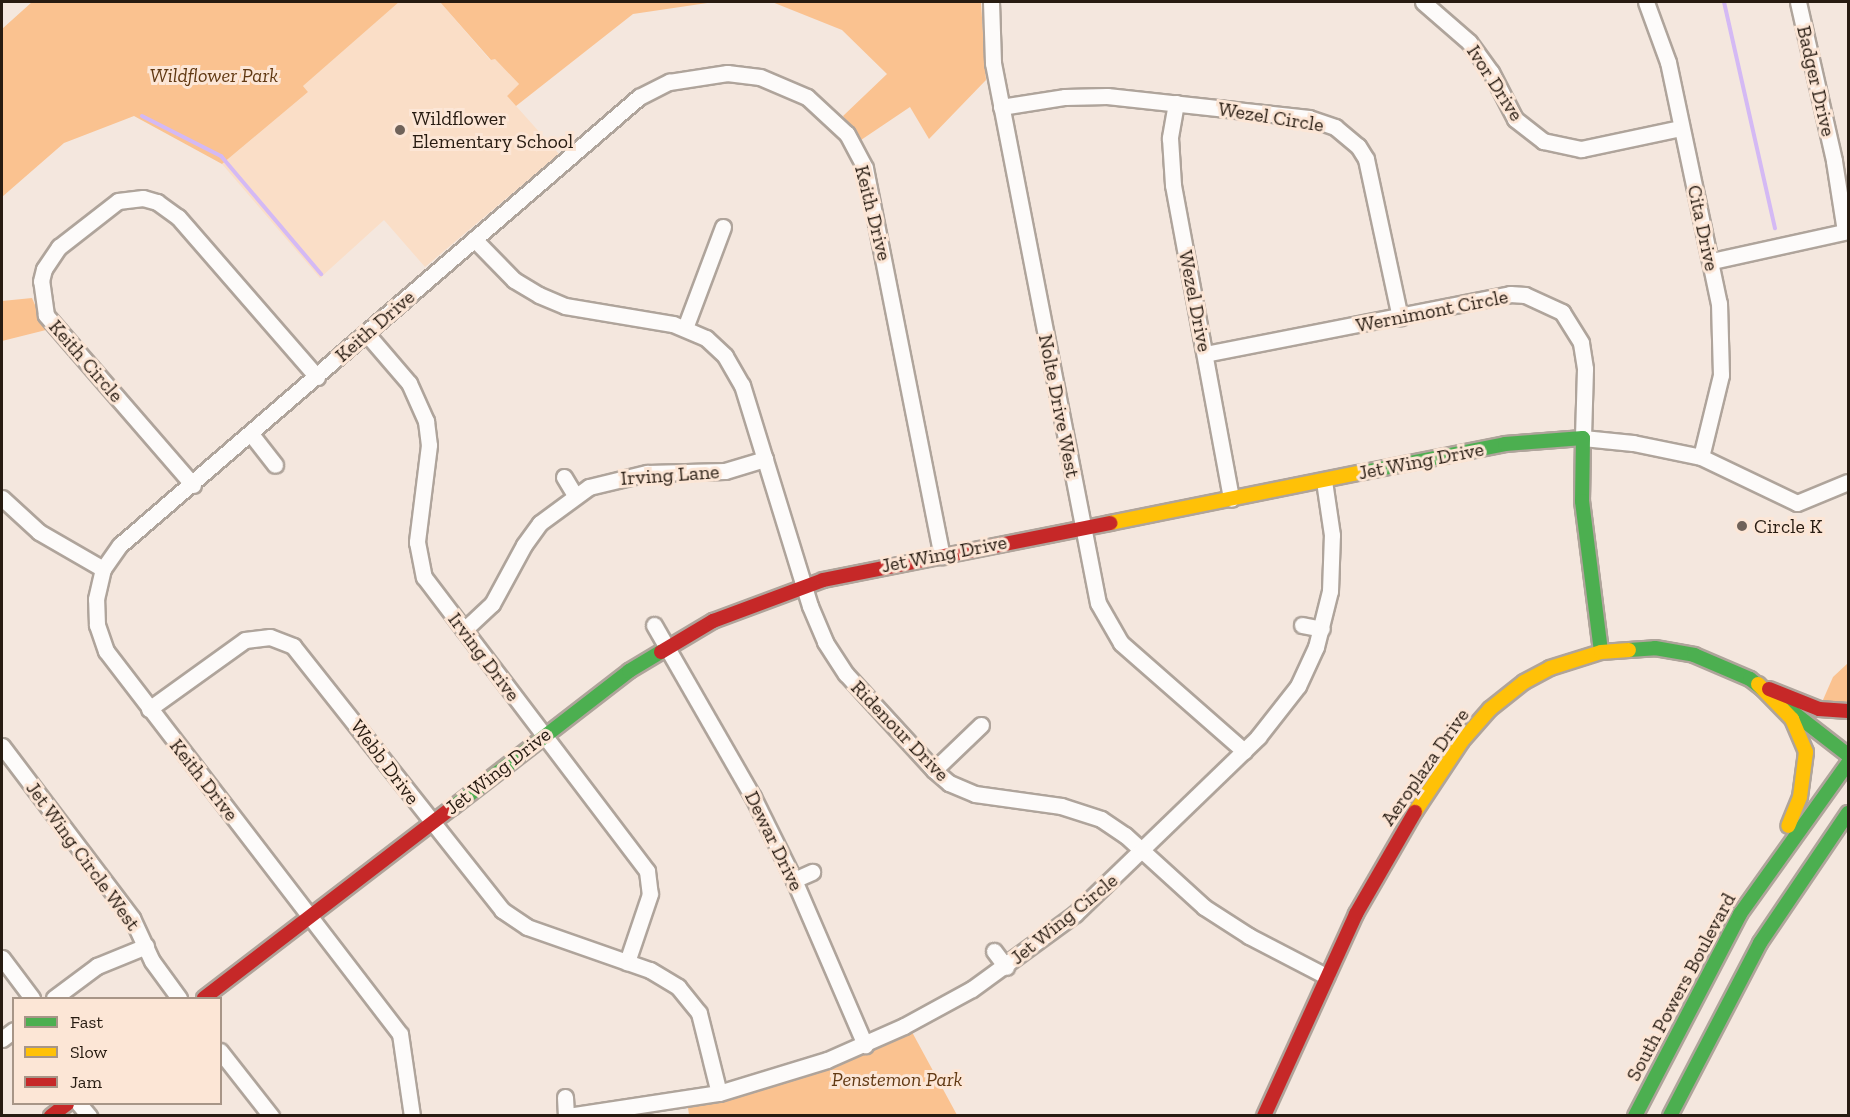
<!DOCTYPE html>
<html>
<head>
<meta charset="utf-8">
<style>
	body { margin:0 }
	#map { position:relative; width:1850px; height:1117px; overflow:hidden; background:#f4e7de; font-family:"Zilla Slab",serif }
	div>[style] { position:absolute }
	.built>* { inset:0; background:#fadec7 }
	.green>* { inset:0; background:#fac290 }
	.stream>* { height:4px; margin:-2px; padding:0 2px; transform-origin:2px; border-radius:2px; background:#d4b9f4 }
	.roads { filter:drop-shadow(2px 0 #afa49b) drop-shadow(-2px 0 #afa49b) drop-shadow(0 2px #afa49b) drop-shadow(0 -2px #afa49b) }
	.street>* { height:15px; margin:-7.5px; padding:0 7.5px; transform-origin:7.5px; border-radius:7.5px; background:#fdfbfa }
	.fast>* { height:14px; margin:-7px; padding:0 7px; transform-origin:7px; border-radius:7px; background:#4caf50 }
	.slow>* { height:14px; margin:-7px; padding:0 7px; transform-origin:7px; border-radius:7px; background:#ffc107 }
	.jam>* { height:14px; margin:-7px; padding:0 7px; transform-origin:7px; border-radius:7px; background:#c62828 }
	.dots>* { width:16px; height:16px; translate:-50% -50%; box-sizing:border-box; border:3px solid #fce6d6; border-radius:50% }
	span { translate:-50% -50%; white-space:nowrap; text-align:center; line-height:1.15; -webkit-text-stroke:6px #fce6d6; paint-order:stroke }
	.park-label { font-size:20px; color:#613913; font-style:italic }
	.street-label { font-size:20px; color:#271b11 }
	.poi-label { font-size:20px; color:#271b11 }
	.left { translate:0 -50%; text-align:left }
	.frame { position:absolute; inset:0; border:3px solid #271b11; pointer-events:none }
	.legend { position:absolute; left:12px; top:997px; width:210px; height:108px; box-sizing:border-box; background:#fce6d6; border:2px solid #a79587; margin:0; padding:8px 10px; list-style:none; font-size:18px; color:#271b11 }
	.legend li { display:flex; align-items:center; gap:12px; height:30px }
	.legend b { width:30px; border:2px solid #a79587 }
</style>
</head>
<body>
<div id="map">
	<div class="built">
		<i style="clip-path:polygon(399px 2px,440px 2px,490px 60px,495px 59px,519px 84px,507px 96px,559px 154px,425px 267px,384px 220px,320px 278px,222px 164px,308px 92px,303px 86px)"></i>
	</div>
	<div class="green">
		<i style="clip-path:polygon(32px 2px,399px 2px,303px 86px,308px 92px,222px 164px,134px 116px,64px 143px,2px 197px,2px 29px)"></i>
		<i style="clip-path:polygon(440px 2px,714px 2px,633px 14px,516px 106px,507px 96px,519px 84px,495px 59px,491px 60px)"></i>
		<i style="clip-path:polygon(772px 2px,981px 2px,986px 80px,929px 139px,910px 107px,861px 140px,843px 116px,887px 74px,842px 30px)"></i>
		<i style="clip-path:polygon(32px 298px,46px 330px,2px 341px,2px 301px)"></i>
		<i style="clip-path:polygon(1848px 663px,1848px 708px,1819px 709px,1833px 677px)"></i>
		<i style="clip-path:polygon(912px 1032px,957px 1115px,689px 1115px,688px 1108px,806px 1076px)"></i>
	</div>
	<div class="stream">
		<i style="left:1724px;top:2px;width:232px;rotate:77.3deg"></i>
		<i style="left:142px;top:116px;width:89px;rotate:26.9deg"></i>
		<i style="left:221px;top:156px;width:155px;rotate:49.7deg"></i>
	</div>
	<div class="roads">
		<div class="street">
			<i style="left:991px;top:2px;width:61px;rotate:88.1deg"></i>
			<i style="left:993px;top:63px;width:550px;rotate:79deg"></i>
			<i style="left:1098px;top:603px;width:46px;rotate:60.1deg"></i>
			<i style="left:1121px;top:643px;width:164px;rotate:41.3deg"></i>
			<i style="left:1423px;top:2px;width:61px;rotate:41deg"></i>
			<i style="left:1469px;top:42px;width:37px;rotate:54deg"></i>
			<i style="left:1491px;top:72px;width:53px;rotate:62.9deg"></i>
			<i style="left:1515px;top:119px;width:36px;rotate:38deg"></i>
			<i style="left:1543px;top:141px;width:39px;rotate:12deg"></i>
			<i style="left:1581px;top:149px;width:102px;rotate:-11.9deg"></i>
			<i style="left:1646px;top:2px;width:64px;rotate:69.9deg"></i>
			<i style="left:1668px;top:62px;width:246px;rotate:78.1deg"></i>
			<i style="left:1719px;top:303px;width:72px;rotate:88.4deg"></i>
			<i style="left:1721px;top:375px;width:84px;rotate:103.7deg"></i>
			<i style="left:1798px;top:2px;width:163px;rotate:77.2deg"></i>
			<i style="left:1834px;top:161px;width:71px;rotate:81.1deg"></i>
			<i style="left:1176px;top:103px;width:36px;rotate:100deg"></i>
			<i style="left:1170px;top:138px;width:47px;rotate:86.3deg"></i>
			<i style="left:1173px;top:185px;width:319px;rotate:79.5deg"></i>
			<i style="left:1001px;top:107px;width:65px;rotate:-8.9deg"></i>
			<i style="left:1065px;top:97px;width:42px;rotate:-1.4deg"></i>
			<i style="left:1107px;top:96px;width:203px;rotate:6.2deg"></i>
			<i style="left:1309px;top:118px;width:28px;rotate:19deg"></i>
			<i style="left:1335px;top:127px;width:30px;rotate:40deg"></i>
			<i style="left:1358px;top:146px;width:15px;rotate:58deg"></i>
			<i style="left:1366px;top:159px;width:162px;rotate:77.9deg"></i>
			<i style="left:474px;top:239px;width:57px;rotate:45.7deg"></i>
			<i style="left:514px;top:280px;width:29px;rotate:31deg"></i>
			<i style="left:539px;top:295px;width:28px;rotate:23deg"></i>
			<i style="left:565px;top:306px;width:109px;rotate:9.5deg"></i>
			<i style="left:673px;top:324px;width:36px;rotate:23deg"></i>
			<i style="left:706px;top:338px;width:26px;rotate:43deg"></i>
			<i style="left:725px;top:356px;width:34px;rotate:60deg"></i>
			<i style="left:742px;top:385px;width:231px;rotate:72.9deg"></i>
			<i style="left:810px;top:606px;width:39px;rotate:67deg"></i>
			<i style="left:825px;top:642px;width:38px;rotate:57deg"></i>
			<i style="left:846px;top:674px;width:130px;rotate:47.5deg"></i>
			<i style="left:934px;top:770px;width:20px;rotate:41deg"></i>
			<i style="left:949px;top:783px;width:28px;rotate:23deg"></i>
			<i style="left:975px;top:794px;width:87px;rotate:7.9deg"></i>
			<i style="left:1061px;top:806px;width:42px;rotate:18deg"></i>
			<i style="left:1101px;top:819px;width:29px;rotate:34deg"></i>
			<i style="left:1125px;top:835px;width:107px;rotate:42.3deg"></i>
			<i style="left:1204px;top:907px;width:54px;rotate:32.8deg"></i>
			<i style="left:1249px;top:936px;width:87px;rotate:27.5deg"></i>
			<i style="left:1712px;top:261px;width:139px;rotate:-12.4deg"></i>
			<i style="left:685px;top:328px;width:108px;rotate:-69.4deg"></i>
			<i style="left:366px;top:333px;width:66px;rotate:49.3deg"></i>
			<i style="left:409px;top:383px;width:42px;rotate:65.9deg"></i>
			<i style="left:426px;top:421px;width:24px;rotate:83deg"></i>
			<i style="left:429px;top:445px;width:98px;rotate:97.1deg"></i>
			<i style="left:417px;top:542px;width:36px;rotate:79deg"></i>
			<i style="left:424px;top:577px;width:369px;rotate:52.8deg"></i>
			<i style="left:647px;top:871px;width:23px;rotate:83deg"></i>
			<i style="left:650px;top:894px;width:72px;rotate:108.7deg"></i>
			<i style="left:1205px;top:354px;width:311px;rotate:-11.1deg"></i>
			<i style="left:1510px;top:294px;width:15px;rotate:4deg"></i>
			<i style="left:1525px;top:295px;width:41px;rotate:24.7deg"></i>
			<i style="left:1562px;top:312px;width:36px;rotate:58deg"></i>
			<i style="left:1581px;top:343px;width:26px;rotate:81deg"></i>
			<i style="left:1585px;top:369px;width:69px;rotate:91.7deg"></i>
			<i style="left:1583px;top:438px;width:50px;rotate:5.7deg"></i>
			<i style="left:1633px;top:443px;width:69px;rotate:11.6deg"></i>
			<i style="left:1701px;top:457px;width:106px;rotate:25.6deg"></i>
			<i style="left:1797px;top:503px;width:55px;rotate:-22.4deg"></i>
			<i style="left:251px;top:434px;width:39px;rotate:52deg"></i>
			<i style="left:564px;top:477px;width:21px;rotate:59deg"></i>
			<i style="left:193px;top:485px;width:225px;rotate:-130.9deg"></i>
			<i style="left:46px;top:315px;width:34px;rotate:-98deg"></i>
			<i style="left:41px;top:281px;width:12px;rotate:-76deg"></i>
			<i style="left:44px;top:269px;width:27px;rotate:-56deg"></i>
			<i style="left:59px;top:247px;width:75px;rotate:-37.9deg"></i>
			<i style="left:118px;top:201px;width:25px;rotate:-7deg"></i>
			<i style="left:143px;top:198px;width:15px;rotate:16deg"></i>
			<i style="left:157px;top:202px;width:26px;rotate:36deg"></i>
			<i style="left:178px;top:217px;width:212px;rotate:49deg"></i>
			<i style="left:2px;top:498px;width:50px;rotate:42.6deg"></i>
			<i style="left:39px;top:532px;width:74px;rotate:30deg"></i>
			<i style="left:654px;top:625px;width:198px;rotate:60.1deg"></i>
			<i style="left:753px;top:797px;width:93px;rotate:63.7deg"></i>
			<i style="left:794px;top:880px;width:180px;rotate:66.7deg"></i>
			<i style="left:1302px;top:625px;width:20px;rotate:11deg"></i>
			<i style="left:464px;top:630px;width:38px;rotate:-43deg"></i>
			<i style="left:492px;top:604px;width:67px;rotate:-61.5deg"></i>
			<i style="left:524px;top:545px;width:27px;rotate:-54deg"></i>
			<i style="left:540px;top:523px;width:61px;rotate:-36.3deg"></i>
			<i style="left:589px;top:487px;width:60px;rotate:-13.6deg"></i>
			<i style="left:647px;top:473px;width:78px;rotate:-1.5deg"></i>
			<i style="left:725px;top:471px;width:42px;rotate:-16.7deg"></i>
			<i style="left:149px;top:709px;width:118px;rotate:-35.7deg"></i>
			<i style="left:245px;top:640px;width:25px;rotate:-7deg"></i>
			<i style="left:270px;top:637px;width:25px;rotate:21deg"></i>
			<i style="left:293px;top:646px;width:337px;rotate:51.6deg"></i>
			<i style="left:502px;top:910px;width:30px;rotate:34deg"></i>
			<i style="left:527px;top:927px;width:130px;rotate:19.3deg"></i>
			<i style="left:650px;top:970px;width:33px;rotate:31deg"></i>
			<i style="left:678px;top:987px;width:33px;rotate:51deg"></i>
			<i style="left:699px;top:1013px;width:82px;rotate:76deg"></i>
			<i style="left:2px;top:746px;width:216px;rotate:52.9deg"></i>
			<i style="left:132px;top:918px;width:47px;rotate:65.1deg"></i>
			<i style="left:152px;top:961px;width:46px;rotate:53.9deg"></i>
			<i style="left:934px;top:770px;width:65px;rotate:-43.8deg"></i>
			<i style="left:794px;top:880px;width:20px;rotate:-24deg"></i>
			<i style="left:994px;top:951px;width:20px;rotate:53deg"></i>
			<i style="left:2px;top:958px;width:50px;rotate:53.1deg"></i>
			<i style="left:54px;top:998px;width:54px;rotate:-36.7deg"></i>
			<i style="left:97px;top:966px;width:53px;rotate:-22.2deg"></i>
			<i style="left:2px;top:1039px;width:15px;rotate:-37deg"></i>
			<i style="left:220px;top:1051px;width:83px;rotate:51.9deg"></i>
			<i style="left:565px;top:1097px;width:19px;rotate:87deg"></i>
			<i style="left:79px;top:1104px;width:16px;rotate:50deg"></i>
			<i style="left:412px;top:1116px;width:83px;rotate:-98.3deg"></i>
			<i style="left:400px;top:1034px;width:483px;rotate:-127.5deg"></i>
			<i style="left:106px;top:651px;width:28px;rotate:-109deg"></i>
			<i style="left:97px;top:625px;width:26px;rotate:-92deg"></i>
			<i style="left:96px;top:599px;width:31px;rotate:-77deg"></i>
			<i style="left:103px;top:569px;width:29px;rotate:-55deg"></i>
			<i style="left:120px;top:545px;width:686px;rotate:-40.8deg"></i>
			<i style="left:639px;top:97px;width:34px;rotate:-27deg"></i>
			<i style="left:669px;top:82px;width:59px;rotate:-8.8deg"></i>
			<i style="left:727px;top:73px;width:33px;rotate:7deg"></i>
			<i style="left:760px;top:77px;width:51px;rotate:23.1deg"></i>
			<i style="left:807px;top:97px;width:54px;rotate:42.8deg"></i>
			<i style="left:847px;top:134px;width:38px;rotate:62deg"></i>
			<i style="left:865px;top:168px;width:396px;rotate:78.8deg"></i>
			<i style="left:568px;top:1116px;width:153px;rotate:-8.7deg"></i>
			<i style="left:719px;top:1093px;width:113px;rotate:-17deg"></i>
			<i style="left:827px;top:1060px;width:84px;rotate:-23.8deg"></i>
			<i style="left:904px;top:1026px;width:77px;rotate:-28.6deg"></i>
			<i style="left:972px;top:989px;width:127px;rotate:-36.1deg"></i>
			<i style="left:1075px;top:914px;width:255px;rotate:-44deg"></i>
			<i style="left:1258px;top:737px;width:65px;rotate:-51.9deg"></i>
			<i style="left:1298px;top:686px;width:43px;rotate:-65.2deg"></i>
			<i style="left:1316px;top:647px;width:58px;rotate:-76deg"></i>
			<i style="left:1330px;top:591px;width:56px;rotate:-88deg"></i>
			<i style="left:1332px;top:535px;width:55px;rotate:-98.4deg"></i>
		</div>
		<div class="fast">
			<i style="left:1359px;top:473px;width:149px;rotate:-11.2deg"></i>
			<i style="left:1505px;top:444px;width:78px;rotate:-4.4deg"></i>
			<i style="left:1583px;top:438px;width:63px;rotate:90.9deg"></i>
			<i style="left:1582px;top:501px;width:152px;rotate:82.8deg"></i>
			<i style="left:1629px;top:650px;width:26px;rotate:-4deg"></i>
			<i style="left:1655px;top:648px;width:40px;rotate:10deg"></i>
			<i style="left:1694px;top:655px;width:61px;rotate:23.2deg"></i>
			<i style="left:1750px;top:679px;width:124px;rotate:37.8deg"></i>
			<i style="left:452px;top:808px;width:224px;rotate:-37.7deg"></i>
			<i style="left:629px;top:671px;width:37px;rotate:-31deg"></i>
			<i style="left:1635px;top:1116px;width:228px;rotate:-62.5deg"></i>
			<i style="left:1740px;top:914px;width:186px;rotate:-54.4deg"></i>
			<i style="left:1670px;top:1116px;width:195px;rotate:-62.5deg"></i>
			<i style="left:1760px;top:943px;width:157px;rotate:-55.9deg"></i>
		</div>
		<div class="slow">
			<i style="left:1110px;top:523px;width:254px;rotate:-11.4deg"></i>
			<i style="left:1758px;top:684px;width:49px;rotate:45.8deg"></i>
			<i style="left:1792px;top:719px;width:36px;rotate:67deg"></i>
			<i style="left:1806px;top:752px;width:45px;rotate:97.6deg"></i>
			<i style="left:1800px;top:797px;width:31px;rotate:112deg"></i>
			<i style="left:1415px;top:812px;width:85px;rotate:-56.5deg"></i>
			<i style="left:1462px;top:741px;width:43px;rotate:-48.8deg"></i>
			<i style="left:1490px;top:709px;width:43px;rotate:-38.5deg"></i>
			<i style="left:1524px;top:682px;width:30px;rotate:-28deg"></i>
			<i style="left:1550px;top:668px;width:53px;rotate:-17.4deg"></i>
			<i style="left:1601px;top:652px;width:28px;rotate:-4deg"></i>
		</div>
		<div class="jam">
			<i style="left:661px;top:652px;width:61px;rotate:-30.8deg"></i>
			<i style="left:713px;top:621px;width:117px;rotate:-20.4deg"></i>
			<i style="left:823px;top:580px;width:293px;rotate:-11.2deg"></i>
			<i style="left:1769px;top:689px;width:54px;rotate:21.8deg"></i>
			<i style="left:1819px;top:709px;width:29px;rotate:4deg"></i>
			<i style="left:204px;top:998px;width:312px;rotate:-37.5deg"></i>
			<i style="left:51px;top:1116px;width:20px;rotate:-37deg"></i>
			<i style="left:1264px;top:1116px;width:222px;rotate:-65.5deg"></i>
			<i style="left:1356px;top:914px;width:118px;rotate:-60deg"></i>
		</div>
	</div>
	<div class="dots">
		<i style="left:400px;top:130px;background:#6f6259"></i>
		<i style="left:1742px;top:526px;background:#6f6259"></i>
	</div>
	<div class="park-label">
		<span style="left:214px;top:75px">Wildflower Park</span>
		<span style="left:897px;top:1079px">Penstemon Park</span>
	</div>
	<div class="street-label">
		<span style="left:1816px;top:81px;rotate:77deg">Badger Drive</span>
		<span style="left:1495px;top:83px;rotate:57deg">Ivor Drive</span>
		<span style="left:1271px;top:117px;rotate:9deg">Wezel Circle</span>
		<span style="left:873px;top:213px;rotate:76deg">Keith Drive</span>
		<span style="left:1703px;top:228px;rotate:78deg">Cita Drive</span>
		<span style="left:1195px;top:301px;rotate:79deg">Wezel Drive</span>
		<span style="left:1432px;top:311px;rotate:-11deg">Wernimont Circle</span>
		<span style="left:375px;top:326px;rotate:-41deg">Keith Drive</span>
		<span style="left:86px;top:361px;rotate:49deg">Keith Circle</span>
		<span style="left:1059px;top:406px;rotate:79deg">Nolte Drive West</span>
		<span style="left:1421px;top:461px;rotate:-11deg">Jet Wing Drive</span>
		<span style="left:670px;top:475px;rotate:-4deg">Irving Lane</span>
		<span style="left:944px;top:554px;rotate:-11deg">Jet Wing Drive</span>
		<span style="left:484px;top:657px;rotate:53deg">Irving Drive</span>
		<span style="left:900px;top:731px;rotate:46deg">Ridenour Drive</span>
		<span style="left:385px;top:762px;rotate:53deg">Webb Drive</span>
		<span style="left:1425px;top:767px;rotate:-55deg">Aeroplaza Drive</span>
		<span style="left:498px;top:771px;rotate:-38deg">Jet Wing Drive</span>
		<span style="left:204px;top:780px;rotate:52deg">Keith Drive</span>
		<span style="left:774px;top:841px;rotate:64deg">Dewar Drive</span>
		<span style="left:83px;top:856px;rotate:54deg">Jet Wing Circle West</span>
		<span style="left:1064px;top:919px;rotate:-39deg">Jet Wing Circle</span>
		<span style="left:1681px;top:987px;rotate:-62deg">South Powers Boulevard</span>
	</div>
	<div class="poi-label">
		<span class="left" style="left:412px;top:130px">Wildflower<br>Elementary School</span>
		<span class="left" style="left:1754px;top:526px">Circle K</span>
	</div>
	<div class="frame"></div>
	<ul class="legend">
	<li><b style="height:8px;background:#4caf50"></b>Fast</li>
	<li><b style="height:8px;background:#ffc107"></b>Slow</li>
	<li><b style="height:8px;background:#c62828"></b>Jam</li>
	</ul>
</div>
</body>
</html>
